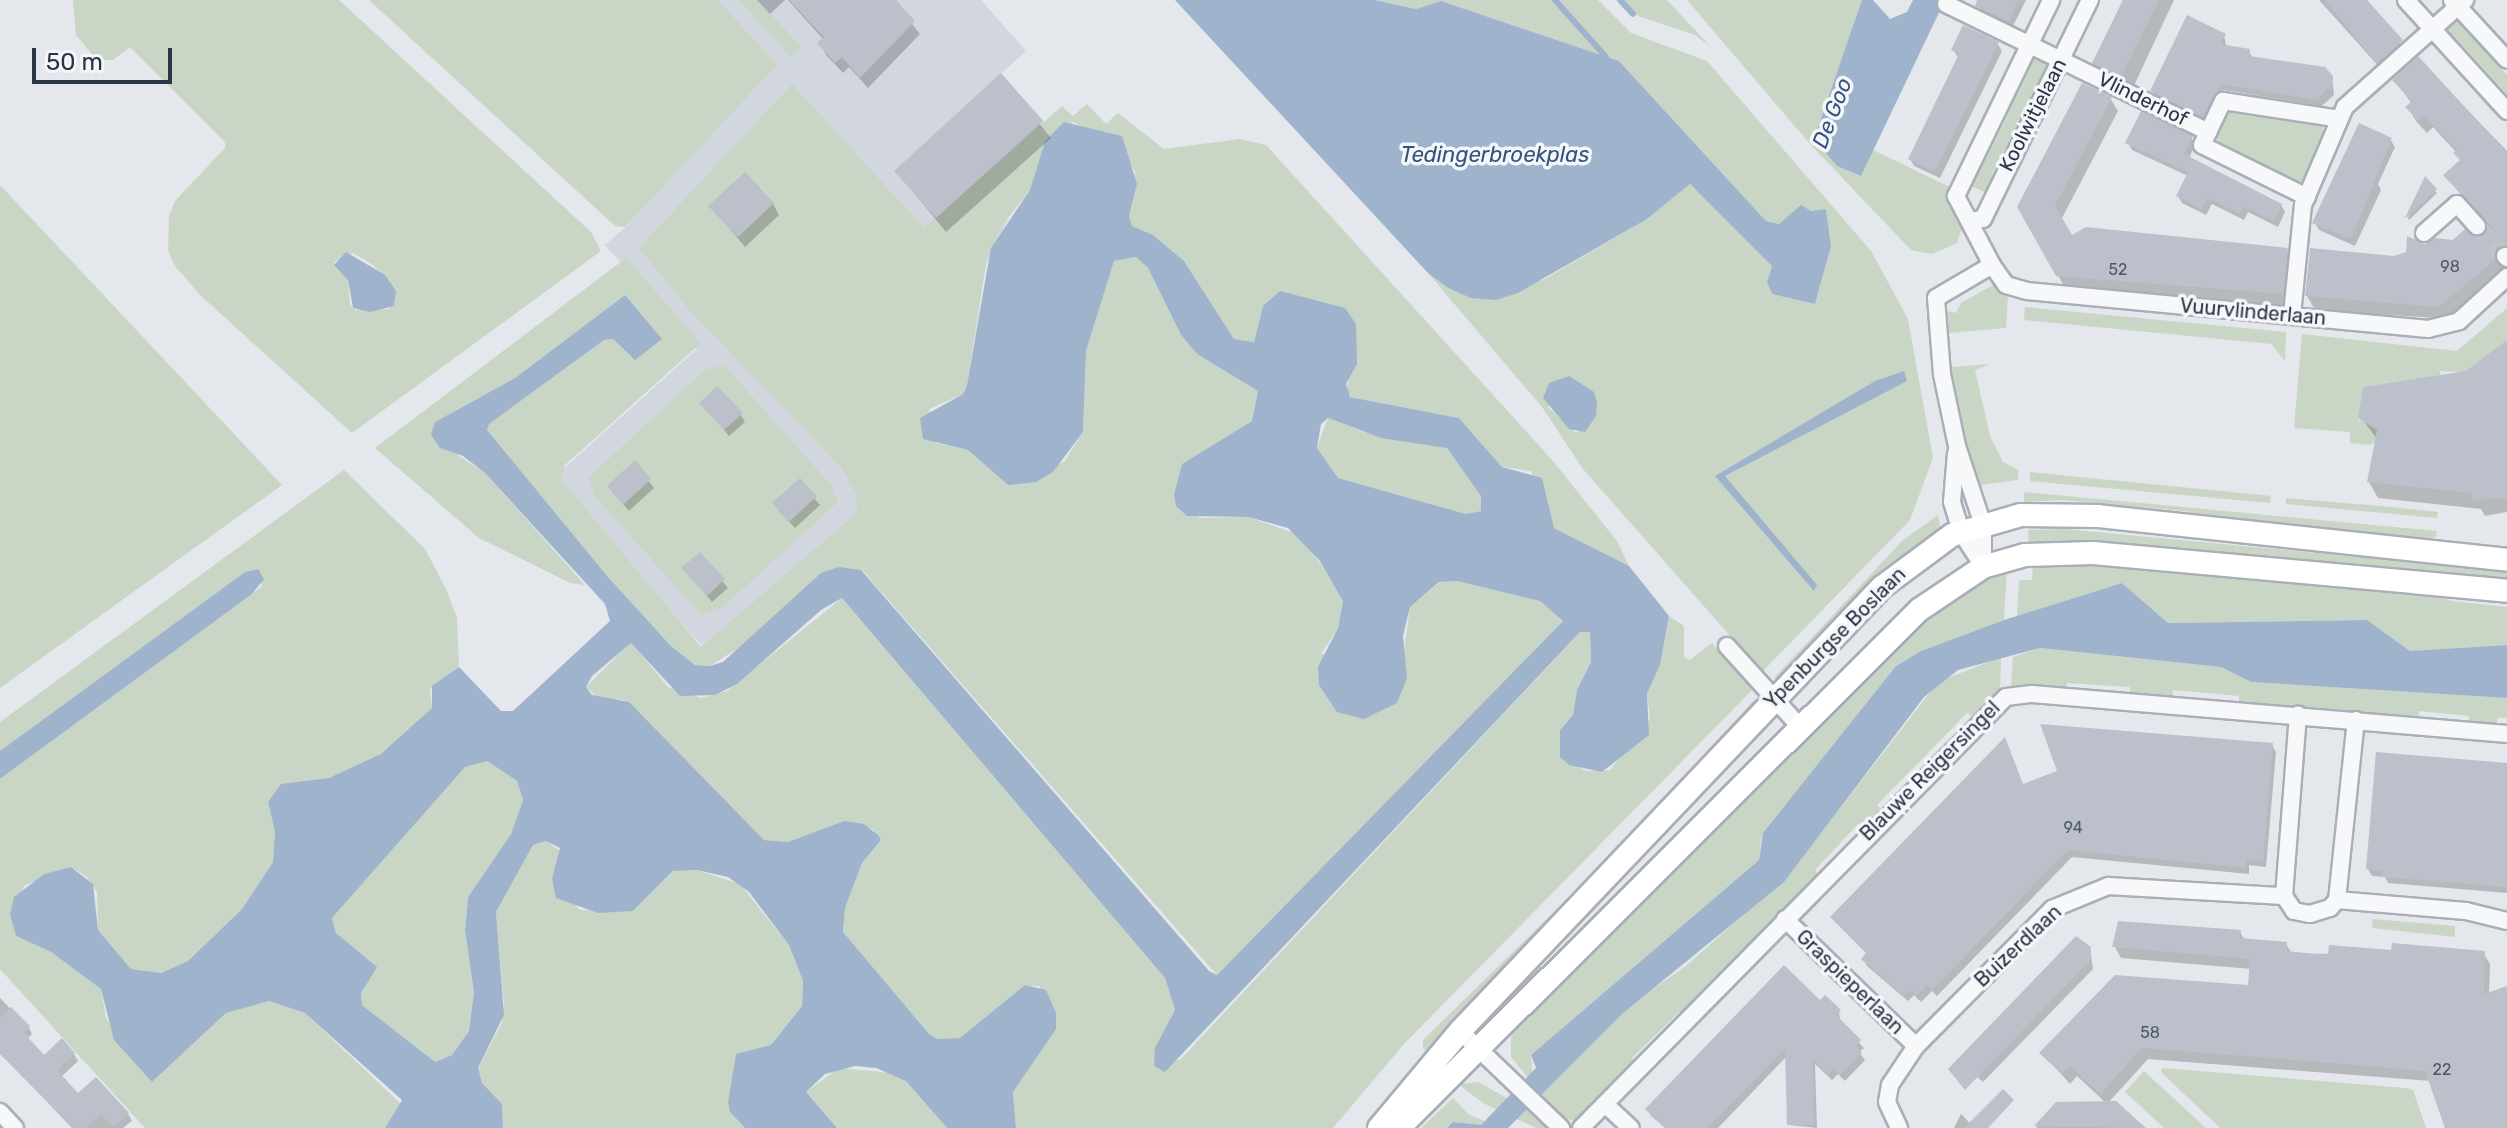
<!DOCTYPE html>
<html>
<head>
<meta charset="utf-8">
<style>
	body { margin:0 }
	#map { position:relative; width:2507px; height:1128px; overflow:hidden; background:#e4e7ec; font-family:Rubik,sans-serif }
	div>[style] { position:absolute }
	.built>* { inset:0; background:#d2d6de }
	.green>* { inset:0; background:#c9d6c5 }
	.water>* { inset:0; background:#9fb4cc }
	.shadow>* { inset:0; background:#0003 }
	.stream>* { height:6px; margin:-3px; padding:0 3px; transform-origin:3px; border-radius:3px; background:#9fb4cc }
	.building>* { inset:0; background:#bbc0ca }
	.street-tunnel>* { height:16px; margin-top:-8px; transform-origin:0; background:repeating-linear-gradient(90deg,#bfc3cb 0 16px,transparent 0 24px) }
	.roads { filter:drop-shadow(2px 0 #a9aeb7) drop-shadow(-2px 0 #a9aeb7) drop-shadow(0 2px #a9aeb7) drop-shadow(0 -2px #a9aeb7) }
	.street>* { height:16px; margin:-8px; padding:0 8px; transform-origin:8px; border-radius:8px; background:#f7f8fa }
	.secondary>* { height:22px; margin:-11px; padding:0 11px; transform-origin:11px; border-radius:11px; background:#fff }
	span { translate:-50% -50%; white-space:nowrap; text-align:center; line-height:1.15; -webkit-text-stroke:7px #f4f6f9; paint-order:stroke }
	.number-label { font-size:16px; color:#4f5766 }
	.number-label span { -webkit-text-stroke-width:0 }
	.street-label { font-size:20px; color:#2b3445 }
	.water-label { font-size:22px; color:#34527a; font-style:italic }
	.scale { position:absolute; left:32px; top:48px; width:140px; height:36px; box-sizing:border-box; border:4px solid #2b3445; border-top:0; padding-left:10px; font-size:24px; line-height:28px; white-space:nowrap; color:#2b3445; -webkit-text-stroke:6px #f4f6f9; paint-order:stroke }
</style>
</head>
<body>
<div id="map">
	<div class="built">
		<i style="clip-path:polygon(381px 0,981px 0,1026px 51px,1001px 74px,1051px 129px,873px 500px,704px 648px,551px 480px,697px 349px,605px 245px,629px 224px)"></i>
	</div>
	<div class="green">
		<i style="clip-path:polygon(evenodd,73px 0,339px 0,591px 232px,601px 251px,352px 433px,200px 295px,175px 266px,168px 251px,169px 216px,175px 201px,225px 148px,225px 142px,130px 47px,113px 60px,97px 60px,76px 35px,73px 0,353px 253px,372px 264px,396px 291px,389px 309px,355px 310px,350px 304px,348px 280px,334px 262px,353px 253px)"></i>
		<i style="clip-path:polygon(369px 0,718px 0,777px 65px,625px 227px,615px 226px)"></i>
		<i style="clip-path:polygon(739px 0,757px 0,802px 47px,791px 57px)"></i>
		<i style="clip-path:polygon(evenodd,1375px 0,1598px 0,1631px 33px,1707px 61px,1871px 251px,1908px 319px,1933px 458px,1910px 520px,1762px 672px,1583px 469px,1542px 407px,1428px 273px,1448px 288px,1543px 280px,1647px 219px,1690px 184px,1772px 266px,1767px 282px,1772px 294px,1815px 304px,1831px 246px,1826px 209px,1779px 224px,1766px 221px,1619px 61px,1441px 1px,1416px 9px,1375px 0,1594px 392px,1596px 416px,1576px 433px,1548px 407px,1594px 392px)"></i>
		<i style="clip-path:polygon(1623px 0,1667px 0,1711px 47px,1695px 35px,1638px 16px)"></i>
		<i style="clip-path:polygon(1687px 0,1862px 0,1861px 176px,1873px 150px,1954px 189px,1952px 204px,1962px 228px,1957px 243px,1932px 254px,1911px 250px,1810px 144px)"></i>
		<i style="clip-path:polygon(2457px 13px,2468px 24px,2463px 28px,2507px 75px,2507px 94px,2454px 36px,2449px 40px,2439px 28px)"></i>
		<i style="clip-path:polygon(2032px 50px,2055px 61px,2049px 74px,2043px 72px,2025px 122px,2019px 120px,1991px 176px,1996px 180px,1989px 194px,1967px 184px,1975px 169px,1980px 171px,2008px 115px,2003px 112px,2012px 92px,2018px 94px,2031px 67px,2026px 63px)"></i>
		<i style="clip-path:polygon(792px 84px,924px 228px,1062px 106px,1073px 116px,1087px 104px,1106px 124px,1118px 113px,1164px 149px,1240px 139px,1266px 145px,1553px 461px,1617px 541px,1629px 566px,1554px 528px,1531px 471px,1502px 467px,1459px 418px,1351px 397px,1346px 391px,1350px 376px,1263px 306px,1254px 342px,1234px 339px,1184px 261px,1153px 235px,1132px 226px,1129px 215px,1135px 172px,1113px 134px,1094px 133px,1073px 122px,1045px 141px,1030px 190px,1000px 228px,987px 258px,967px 385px,963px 394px,929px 409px,936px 443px,968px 450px,1008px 485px,1064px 462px,1083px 432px,1086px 351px,1114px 261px,1137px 257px,1148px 268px,1181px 335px,1197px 354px,1258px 391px,1252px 421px,1182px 464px,1174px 494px,1200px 518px,1248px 517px,1297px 534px,1340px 588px,1343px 601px,1338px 628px,1321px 654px,1404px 651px,1410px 607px,1440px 582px,1457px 581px,1540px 601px,1563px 621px,1217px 975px,862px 570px,710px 666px,695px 665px,671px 646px,608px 577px,487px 431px,488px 424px,604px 340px,613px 339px,630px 355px,625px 295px,515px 378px,449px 414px,455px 453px,485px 473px,585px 585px,570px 583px,479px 538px,375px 448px,626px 258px,701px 343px,565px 465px,561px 479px,701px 647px,857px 513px,856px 493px,840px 466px,692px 313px,639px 248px)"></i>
		<i style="clip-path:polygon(2234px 111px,2322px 125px,2325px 137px,2307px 179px,2295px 183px,2221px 147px,2216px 135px,2226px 115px)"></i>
		<i style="clip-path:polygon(0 185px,282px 485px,0 688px)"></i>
		<i style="clip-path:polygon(1997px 283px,2008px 294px,2006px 328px,1949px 333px,1948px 311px,1956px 313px,1961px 303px)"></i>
		<i style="clip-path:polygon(2025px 307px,2286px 332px,2285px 361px,2271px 344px,2024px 320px)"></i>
		<i style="clip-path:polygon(2507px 308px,2507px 341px,2465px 372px,2440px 371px,2440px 376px,2363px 387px,2358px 420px,2379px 426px,2378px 441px,2370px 445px,2350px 443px,2350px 432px,2294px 428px,2302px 334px,2457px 351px)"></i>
		<i style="clip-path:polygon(1990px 364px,1975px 370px,1990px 436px,2003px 462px,2018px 470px,2018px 480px,1980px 485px,1969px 458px,1951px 367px)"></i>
		<i style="clip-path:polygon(724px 365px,831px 485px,838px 502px,724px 606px,701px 615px,594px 495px,588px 478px,705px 370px)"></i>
		<i style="clip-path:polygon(1328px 418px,1363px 432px,1447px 448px,1481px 495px,1481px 511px,1466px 514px,1338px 478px,1317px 448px)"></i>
		<i style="clip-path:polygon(344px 470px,425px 549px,446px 589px,457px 618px,459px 667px,430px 689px,432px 708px,393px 746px,363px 765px,329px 778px,281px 785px,268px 802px,275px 832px,273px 862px,242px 909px,188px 961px,161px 973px,131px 969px,98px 930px,97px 892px,87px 877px,71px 867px,25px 885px,10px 915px,16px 936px,51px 952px,101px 989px,106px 1018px,152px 1082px,226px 1013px,269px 1001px,305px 1013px,402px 1105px,385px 1128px,145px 1128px,0 969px,0 779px,252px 594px,262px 586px,258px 569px,245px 572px,0 751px,0 722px)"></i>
		<i style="clip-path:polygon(2030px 472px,2271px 496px,2270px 503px,2030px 481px)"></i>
		<i style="clip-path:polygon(2024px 492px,2437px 531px,2436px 537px,2398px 541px,2231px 524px,2185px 511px,2063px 500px,2024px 502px)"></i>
		<i style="clip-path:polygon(2286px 498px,2381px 506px,2438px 512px,2437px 518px,2286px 504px)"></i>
		<i style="clip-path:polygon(1938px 515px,1940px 526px,1934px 538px,1788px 676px,1774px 678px,1902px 541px)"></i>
		<i style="clip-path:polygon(2065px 529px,2507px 571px,2507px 580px,2094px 540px,2029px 542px,2028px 530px)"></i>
		<i style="clip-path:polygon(2102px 559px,2413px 589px,2452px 601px,2507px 607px,2507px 645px,2410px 651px,2367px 620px,2168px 623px,2122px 583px,2017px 616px,2019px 580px,2032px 580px,2033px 560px)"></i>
		<i style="clip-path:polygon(2007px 567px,2004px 620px,1921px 651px,1896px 666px,1761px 839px,1759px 860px,1531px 1055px,1532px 1071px,1685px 967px,1790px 873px,1938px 682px,2001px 657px,2000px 693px,1973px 717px,1967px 713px,1877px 805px,1883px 811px,1865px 829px,1858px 824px,1815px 870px,1819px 876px,1684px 1015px,1679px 1012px,1632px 1058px,1638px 1063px,1578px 1123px,1558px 1115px,1511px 1057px,1511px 1036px,1544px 990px,1953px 590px)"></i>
		<i style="clip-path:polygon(842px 598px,1165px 978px,1175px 1010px,1154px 1066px,1181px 1059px,1580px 632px,1590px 632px,1591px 662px,1577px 690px,1573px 715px,1560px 730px,1560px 756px,1586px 771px,1610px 770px,1650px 719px,1647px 694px,1660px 665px,1669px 616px,1684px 626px,1684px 657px,1690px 660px,1712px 643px,1753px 689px,1403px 1045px,1333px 1128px,1016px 1128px,1013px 1092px,1033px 1060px,1040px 986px,1025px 986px,960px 1038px,938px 1039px,929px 1034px,843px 933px,845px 908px,862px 863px,881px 840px,872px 829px,844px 821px,788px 842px,764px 840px,623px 700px,598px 698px,586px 687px,631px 642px,668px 687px,701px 698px,727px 691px)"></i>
		<i style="clip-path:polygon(2040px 648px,2221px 667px,2251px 682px,2507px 698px,2507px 718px,2497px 718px,2497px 725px,2469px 723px,2469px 716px,2419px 711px,2418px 719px,2239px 704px,2239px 696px,2173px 690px,2172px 698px,2130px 695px,2130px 687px,2067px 683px,2066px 690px,2011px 686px,2013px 657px)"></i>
		<i style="clip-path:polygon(1755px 699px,1754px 711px,1431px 1056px,1423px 1048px,1423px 1040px,1604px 863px)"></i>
		<i style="clip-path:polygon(487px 761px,517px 781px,523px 800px,511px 834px,468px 897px,465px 931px,474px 992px,469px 1031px,452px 1055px,435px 1062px,362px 1005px,361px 993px,376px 967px,336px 933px,332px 918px,465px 766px)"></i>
		<i style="clip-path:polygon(546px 841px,562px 852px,552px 879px,580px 910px,633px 911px,674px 871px,697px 870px,740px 884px,789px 945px,803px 981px,802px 1006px,771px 1045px,736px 1055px,730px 1112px,745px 1128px,503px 1128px,502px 1104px,482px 1083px,478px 1069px,502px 1023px,504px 1005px,496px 912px,533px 845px)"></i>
		<i style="clip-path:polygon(2373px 919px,2455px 926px,2455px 937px,2372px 928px)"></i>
		<i style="clip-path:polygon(839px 1068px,892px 1073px,906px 1081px,947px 1128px,837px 1128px,806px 1092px)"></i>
		<i style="clip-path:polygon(2162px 1068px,2406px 1088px,2413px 1090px,2426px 1128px,2220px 1128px,2161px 1072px)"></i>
		<i style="clip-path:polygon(2144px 1071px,2206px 1128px,2164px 1128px,2125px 1092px)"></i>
		<i style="clip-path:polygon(1478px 1082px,1532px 1112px,1549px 1128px,1536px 1128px,1483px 1103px,1458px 1084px)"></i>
		<i style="clip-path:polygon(1453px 1098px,1468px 1114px,1500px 1128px,1454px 1122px,1447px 1128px,1421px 1128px)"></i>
	</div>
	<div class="water">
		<i style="clip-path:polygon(1175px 0,1375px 0,1416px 9px,1441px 1px,1619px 61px,1766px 221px,1779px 224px,1801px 205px,1811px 211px,1826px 209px,1831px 246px,1815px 304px,1772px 294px,1767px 282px,1772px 266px,1690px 184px,1647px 219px,1518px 293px,1496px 300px,1471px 298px,1448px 288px,1428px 273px)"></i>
		<i style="clip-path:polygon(1862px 0,1873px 0,1890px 19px,1907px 12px,1913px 0,1945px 0,1861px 176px,1837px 166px,1814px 139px)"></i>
		<i style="clip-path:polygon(evenodd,1064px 122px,1122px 136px,1137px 184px,1129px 215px,1132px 226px,1153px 235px,1184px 261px,1234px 339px,1254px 342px,1263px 306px,1280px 291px,1345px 308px,1356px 324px,1357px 364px,1346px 384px,1350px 397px,1459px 418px,1502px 467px,1542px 478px,1554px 528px,1629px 566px,1669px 616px,1660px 665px,1647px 694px,1649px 735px,1602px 772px,1569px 765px,1560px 757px,1560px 730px,1573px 715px,1577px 690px,1591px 662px,1590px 632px,1580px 632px,1165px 1072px,1154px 1066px,1155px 1048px,1175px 1010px,1165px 978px,842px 598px,821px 610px,737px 684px,715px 695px,680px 696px,631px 643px,592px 676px,586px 687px,592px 695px,629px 702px,764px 840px,788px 842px,844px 821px,864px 824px,878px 835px,881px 840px,862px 863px,845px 908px,843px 932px,929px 1034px,938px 1039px,960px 1038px,1025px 985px,1046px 990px,1056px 1013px,1056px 1029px,1013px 1092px,1016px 1128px,947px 1128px,906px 1081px,876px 1068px,855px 1066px,825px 1074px,806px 1092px,837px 1128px,745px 1128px,730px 1112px,728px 1102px,736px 1054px,771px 1045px,802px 1006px,803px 981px,789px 945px,749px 892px,728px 877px,697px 870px,673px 871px,633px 911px,598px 913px,556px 898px,552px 879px,560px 848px,546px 841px,533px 845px,496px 912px,504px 1015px,478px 1068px,482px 1083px,502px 1104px,503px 1128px,385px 1128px,402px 1100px,305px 1013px,269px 1001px,226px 1013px,152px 1082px,114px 1040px,101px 989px,51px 952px,16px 936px,10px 915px,14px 897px,44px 874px,71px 867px,93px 884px,98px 930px,131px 969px,161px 973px,188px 961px,242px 909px,273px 862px,275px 832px,268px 802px,281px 784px,329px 778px,381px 754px,432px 708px,432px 686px,459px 667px,501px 711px,513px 711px,610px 621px,605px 604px,485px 473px,463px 456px,440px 448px,431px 435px,435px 422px,515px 378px,625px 295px,662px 339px,635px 360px,613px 339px,604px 340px,489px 424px,487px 430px,608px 577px,671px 646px,695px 665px,710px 666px,723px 662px,821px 573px,839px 567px,861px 570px,1209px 971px,1217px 975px,1563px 621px,1540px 601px,1457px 581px,1439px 582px,1410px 607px,1403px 636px,1407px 678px,1397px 703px,1364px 719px,1337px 712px,1319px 685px,1318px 667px,1338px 628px,1343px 601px,1320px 561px,1288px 528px,1248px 517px,1187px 516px,1176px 506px,1174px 494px,1182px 464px,1252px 421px,1258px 391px,1197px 354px,1181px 335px,1148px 268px,1136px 257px,1114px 261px,1086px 351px,1083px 432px,1053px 472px,1036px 482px,1008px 485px,968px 450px,923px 439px,920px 418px,963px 394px,967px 385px,991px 248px,1030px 190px,1045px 141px,1064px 122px,1328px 418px,1381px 438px,1447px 448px,1481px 496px,1481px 511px,1466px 514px,1338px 478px,1317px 448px,1321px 424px,1328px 418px,1064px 122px,487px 761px,517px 781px,523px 800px,511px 834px,468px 897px,465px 931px,474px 992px,469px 1031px,452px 1055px,435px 1062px,362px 1005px,361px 993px,377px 967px,336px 933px,332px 918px,465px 767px,487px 761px)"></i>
		<i style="clip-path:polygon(346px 252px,385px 275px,396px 291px,394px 306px,370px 312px,353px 308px,348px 280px,334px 265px)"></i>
		<i style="clip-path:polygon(1904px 371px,1907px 381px,1725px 476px,1817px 585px,1814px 591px,1715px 476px,1875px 381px)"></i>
		<i style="clip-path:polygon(1569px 376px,1594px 392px,1597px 402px,1596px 416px,1585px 432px,1569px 429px,1543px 398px,1549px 383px)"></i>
		<i style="clip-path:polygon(258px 569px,264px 579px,252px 594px,0 779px,0 751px,245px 572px)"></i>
		<i style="clip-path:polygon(2122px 583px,2168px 623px,2367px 620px,2410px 651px,2507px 645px,2507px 698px,2251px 682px,2221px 667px,2040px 648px,1958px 670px,1924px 697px,1784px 882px,1623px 1013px,1508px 1128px,1447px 1128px,1453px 1122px,1481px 1125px,1536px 1068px,1531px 1055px,1759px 860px,1763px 833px,1896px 666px,1921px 651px,2004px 620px)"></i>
	</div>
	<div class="shadow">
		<i style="clip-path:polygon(757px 0,785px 0,770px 14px)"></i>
		<i style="clip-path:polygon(788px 0,893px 0,920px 34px,868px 88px,849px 67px,843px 73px,826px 55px,820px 44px,824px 40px)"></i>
		<i style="clip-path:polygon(1979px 0,2026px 0,2012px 28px,1981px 13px)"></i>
		<i style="clip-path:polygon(2123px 0,2174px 0,2131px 92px,2104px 79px,2094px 63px)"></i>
		<i style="clip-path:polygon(2319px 0,2364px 0,2406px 49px,2382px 70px)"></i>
		<i style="clip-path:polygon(2224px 35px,2226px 45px,2249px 51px,2253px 59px,2332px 77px,2334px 95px,2322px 106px,2224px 90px,2207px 122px,2156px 98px,2153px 91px)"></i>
		<i style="clip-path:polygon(1997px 43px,2002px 51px,1940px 178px,1914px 166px,1910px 159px,1958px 57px,1953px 50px)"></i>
		<i style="clip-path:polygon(2418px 59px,2507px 151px,2507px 261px,2502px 274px,2451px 319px,2315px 310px,2307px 296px,2426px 246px,2478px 239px,2493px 232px,2446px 176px,2461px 162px,2457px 153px,2433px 127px,2427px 133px,2416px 121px,2408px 107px,2412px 104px,2395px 80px)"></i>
		<i style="clip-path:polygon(1001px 76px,1051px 138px,946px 232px,896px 171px)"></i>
		<i style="clip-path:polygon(2110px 98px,2118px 111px,2061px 220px,2071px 237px,2286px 250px,2294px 262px,2289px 306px,2065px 288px,2020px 207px)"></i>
		<i style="clip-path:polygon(2191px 138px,2195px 145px,2189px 158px,2281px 205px,2285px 212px,2278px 227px,2248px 212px,2244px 220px,2212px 204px,2206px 215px,2182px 203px,2178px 196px,2188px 176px,2132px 150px,2128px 143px)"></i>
		<i style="clip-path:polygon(2390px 139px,2395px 147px,2378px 184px,2381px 190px,2355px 246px,2319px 230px,2315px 223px)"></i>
		<i style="clip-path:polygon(2426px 179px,2437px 193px,2409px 220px,2408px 218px)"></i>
		<i style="clip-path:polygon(773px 204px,779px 215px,745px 247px,711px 206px)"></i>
		<i style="clip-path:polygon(2507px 342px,2507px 512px,2485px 516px,2481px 509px,2378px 498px,2369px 482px,2377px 439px,2360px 416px,2480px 367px)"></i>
		<i style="clip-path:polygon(702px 403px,741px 415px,745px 422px,729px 436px)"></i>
		<i style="clip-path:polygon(634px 463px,654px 488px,629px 511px,613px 493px)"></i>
		<i style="clip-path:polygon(800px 481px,820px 505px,795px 528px,779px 511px)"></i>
		<i style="clip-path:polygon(700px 555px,728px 588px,712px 602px,684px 569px)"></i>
		<i style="clip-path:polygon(2272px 745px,2276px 752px,2266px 867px,2249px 865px,2249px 874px,2072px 857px,1937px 996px,1932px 991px,1921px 1002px,1914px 995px,1908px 1001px,1867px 966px,1863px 959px,1868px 955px,1833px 918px,2023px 786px)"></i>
		<i style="clip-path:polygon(2507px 765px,2507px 893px,2388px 883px,2385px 877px,2372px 876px,2368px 869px)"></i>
		<i style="clip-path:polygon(2240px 932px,2245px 940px,2286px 944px,2292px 954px,2483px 953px,2490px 964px,2489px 994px,2507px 989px,2507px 1128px,2447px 1128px,2431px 1081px,2148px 1059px,2108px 1103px,2116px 1103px,2144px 1128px,2036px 1128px,2057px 1104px,2106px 1103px,2077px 1076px,2070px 1084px,2042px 1053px,2250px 987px,2252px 969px,2121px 958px,2115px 947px)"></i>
		<i style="clip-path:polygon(2090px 948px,2093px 969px,1983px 1082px,1965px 1066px)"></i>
		<i style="clip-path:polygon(0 998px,29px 1028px,32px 1034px,27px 1039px,44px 1058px,62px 1041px,74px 1054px,78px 1061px,61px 1077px,78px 1096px,128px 1114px,132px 1121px,123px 1128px,72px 1128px,0 1052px)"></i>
		<i style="clip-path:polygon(1820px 1002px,1839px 1011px,1840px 1022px,1864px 1048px,1859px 1052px,1865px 1060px,1845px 1081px,1838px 1074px,1832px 1080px,1815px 1064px,1817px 1128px,1789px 1125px,1787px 1056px,1718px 1128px,1666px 1128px,1651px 1116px,1648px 1109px)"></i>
		<i style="clip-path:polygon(1961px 1114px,1971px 1124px,1977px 1117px,1989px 1128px,1954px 1128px)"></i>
	</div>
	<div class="stream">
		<i style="left:1555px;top:0;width:76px;rotate:48.2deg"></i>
		<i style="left:1620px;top:0;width:19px;rotate:47deg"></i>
	</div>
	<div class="building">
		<i style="clip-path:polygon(789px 0,896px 0,915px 21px,860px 78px,842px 57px,835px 63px,817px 43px,824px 37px)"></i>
		<i style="clip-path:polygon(1977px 0,2019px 0,2009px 22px,1975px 6px)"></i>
		<i style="clip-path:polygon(2123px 0,2159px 0,2121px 77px,2092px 63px)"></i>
		<i style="clip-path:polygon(2325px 0,2367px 0,2403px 40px,2377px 64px)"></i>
		<i style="clip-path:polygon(2187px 15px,2226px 34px,2220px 44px,2250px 49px,2249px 56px,2325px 67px,2333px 76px,2332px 89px,2326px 89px,2318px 100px,2221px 84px,2203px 117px,2150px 91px)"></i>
		<i style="clip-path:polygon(1963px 25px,1999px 42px,1935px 172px,1908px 159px,1959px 54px,1951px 50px)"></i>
		<i style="clip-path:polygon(2418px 56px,2507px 153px,2507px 245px,2498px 248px,2495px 260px,2438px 307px,2305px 296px,2310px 248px,2394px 256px,2406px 252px,2407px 236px,2425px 244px,2435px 238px,2453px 240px,2465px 229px,2479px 237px,2493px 229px,2443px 175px,2460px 160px,2453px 153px,2457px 150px,2424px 115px,2418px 120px,2405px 107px,2412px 101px,2392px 80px)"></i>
		<i style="clip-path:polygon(1001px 73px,1043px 121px,936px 218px,894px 171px)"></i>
		<i style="clip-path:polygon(2082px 83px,2112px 97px,2055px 206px,2072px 235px,2086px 227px,2288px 248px,2283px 294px,2056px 276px,2017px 207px)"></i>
		<i style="clip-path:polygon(2141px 111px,2193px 136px,2184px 154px,2282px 204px,2274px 221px,2244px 207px,2240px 214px,2208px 198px,2202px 209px,2176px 196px,2188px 172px,2125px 143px)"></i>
		<i style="clip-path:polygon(2359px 123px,2392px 138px,2351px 239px,2312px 223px)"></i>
		<i style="clip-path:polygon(745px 172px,774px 203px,738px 237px,708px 206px)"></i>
		<i style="clip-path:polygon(2425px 176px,2437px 189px,2406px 218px,2405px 218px)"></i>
		<i style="clip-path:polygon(2507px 340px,2507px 498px,2473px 500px,2471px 493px,2367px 482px,2377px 430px,2358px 418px,2363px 387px,2466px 371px)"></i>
		<i style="clip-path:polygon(717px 386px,743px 413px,724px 430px,699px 403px)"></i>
		<i style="clip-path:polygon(635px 460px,651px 479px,623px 505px,607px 486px)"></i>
		<i style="clip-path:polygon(800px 478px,817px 496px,789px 522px,772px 503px)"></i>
		<i style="clip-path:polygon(700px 552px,725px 579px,707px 596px,681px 568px)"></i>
		<i style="clip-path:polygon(2040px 724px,2273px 743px,2263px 861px,2247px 859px,2246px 868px,2068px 850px,1932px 990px,1927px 985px,1917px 996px,1910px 990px,1904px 996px,1861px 959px,1866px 953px,1830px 917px,2005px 737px,2023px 784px,2057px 771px)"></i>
		<i style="clip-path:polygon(2376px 752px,2507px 763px,2507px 887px,2382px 877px,2383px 871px,2366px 869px)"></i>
		<i style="clip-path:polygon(2118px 921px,2241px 930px,2240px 938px,2287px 942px,2287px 951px,2295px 952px,2328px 955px,2329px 945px,2391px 950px,2392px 943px,2485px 951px,2484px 994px,2507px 986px,2507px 1128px,2445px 1128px,2425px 1071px,2307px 1061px,2142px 1048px,2100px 1094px,2070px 1066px,2062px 1074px,2039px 1053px,2115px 975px,2248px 985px,2250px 959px,2112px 947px)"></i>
		<i style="clip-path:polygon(2076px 936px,2091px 947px,2090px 961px,1965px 1090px,1948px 1069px)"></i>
		<i style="clip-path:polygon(1784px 965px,1820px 1000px,1825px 995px,1835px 1004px,1841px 1010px,1836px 1015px,1861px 1040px,1856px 1046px,1862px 1053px,1840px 1075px,1833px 1069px,1828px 1075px,1813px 1060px,1814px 1125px,1787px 1125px,1785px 1048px,1708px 1128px,1665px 1128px,1645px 1109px)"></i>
		<i style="clip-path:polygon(11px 1007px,30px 1026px,24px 1033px,44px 1055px,62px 1038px,75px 1053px,57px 1070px,78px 1093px,96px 1077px,129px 1113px,113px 1127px,101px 1114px,86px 1128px,73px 1128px,0 1054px,0 1017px)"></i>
		<i style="clip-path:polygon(2003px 1089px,2014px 1100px,1988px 1128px,1964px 1128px)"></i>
		<i style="clip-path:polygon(2116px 1101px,2146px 1128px,2034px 1126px,2056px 1102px)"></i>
	</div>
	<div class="street-tunnel">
		<i style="left:2477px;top:226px;width:41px;rotate:47deg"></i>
	</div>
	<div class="roads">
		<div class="street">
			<i style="left:2406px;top:0;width:150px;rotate:47.7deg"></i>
			<i style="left:2452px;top:0;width:81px;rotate:47.5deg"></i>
			<i style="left:1946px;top:4px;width:292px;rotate:26deg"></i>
			<i style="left:2307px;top:197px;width:117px;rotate:-153.7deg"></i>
			<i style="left:2202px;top:145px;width:49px;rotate:-64.5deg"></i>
			<i style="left:2223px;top:101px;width:118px;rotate:8.7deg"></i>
			<i style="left:1970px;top:221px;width:13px;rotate:-9deg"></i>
			<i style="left:1983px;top:219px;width:244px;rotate:-64deg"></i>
			<i style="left:2424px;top:233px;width:44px;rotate:-41.3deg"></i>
			<i style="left:2457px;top:204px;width:30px;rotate:48deg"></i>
			<i style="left:2505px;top:256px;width:3px;rotate:45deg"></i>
			<i style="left:1992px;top:265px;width:24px;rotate:55deg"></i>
			<i style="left:2006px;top:285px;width:22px;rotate:16deg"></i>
			<i style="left:2027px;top:291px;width:403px;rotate:5.4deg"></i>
			<i style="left:2428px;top:329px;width:32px;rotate:-14deg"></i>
			<i style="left:2459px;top:321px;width:65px;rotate:-42.5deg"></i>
			<i style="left:2292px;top:315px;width:111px;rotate:-84.3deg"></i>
			<i style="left:2303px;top:205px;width:107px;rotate:-66.8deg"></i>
			<i style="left:2345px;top:107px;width:161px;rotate:-41.7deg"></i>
			<i style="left:1956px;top:453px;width:49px;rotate:94.7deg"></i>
			<i style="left:1952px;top:502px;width:31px;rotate:73deg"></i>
			<i style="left:1961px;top:532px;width:40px;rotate:57.1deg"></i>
			<i style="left:1983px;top:567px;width:42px;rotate:-90deg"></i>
			<i style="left:1983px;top:525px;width:83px;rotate:-108.2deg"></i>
			<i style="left:1957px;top:446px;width:74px;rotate:-101.8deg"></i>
			<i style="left:1942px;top:374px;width:76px;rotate:-94.5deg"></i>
			<i style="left:1936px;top:298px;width:65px;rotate:-30.5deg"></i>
			<i style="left:1992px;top:265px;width:78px;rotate:-117.6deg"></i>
			<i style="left:1956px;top:196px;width:218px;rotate:-64.1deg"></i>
			<i style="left:1727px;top:646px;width:110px;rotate:47.9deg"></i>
			<i style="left:2284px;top:896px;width:182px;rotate:-85.6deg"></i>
			<i style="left:2337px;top:900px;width:181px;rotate:-84deg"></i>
			<i style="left:1785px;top:919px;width:182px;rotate:44.1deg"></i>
			<i style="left:1916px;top:1046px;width:47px;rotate:123.7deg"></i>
			<i style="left:1890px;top:1085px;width:17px;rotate:100deg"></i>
			<i style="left:1887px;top:1102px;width:29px;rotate:65deg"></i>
			<i style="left:1460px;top:1031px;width:140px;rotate:43.8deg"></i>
			<i style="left:1916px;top:1046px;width:193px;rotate:-45.2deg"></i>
			<i style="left:2052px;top:909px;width:61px;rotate:-22.3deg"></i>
			<i style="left:2108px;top:886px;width:176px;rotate:3.3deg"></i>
			<i style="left:2284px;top:896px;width:18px;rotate:56deg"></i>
			<i style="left:2294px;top:911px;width:16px;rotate:11deg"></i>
			<i style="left:2310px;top:914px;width:21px;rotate:-17deg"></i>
			<i style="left:2330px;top:908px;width:11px;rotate:-49deg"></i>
			<i style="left:2337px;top:900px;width:129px;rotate:4.9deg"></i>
			<i style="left:2466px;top:911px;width:42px;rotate:13.7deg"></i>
			<i style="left:1605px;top:1104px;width:35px;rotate:43deg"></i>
			<i style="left:0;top:1112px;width:22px;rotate:47deg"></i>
			<i style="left:1581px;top:1128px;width:605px;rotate:-45.4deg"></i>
			<i style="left:2006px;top:697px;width:26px;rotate:-7deg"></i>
			<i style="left:2032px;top:694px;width:477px;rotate:4.8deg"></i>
		</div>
		<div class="secondary">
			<i style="left:1379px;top:1128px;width:126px;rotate:-50.1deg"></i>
			<i style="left:1460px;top:1031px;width:613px;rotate:-46.46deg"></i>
			<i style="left:1882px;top:587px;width:87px;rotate:-36.6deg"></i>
			<i style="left:1952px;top:535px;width:72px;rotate:-16.2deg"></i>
			<i style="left:2021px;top:515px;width:77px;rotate:0.7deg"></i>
			<i style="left:2098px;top:516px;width:411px;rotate:6.1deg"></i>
			<i style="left:1399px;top:1128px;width:734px;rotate:-44.89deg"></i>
			<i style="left:1919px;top:610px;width:77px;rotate:-33.9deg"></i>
			<i style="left:1983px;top:567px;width:44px;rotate:-15.9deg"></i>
			<i style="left:2025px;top:555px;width:68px;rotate:-1.7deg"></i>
			<i style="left:2093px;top:553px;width:416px;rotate:5.2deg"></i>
		</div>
	</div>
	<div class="number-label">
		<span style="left:2450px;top:267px">98</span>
		<span style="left:2118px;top:270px">52</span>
		<span style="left:2073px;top:828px">94</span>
		<span style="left:2150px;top:1033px">58</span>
		<span style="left:2442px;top:1070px">22</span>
	</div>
	<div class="street-label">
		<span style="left:2143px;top:99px;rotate:26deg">Vlinderhof</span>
		<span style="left:2033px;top:115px;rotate:-63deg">Koolwitjelaan</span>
		<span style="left:2253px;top:312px;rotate:5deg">Vuurvlinderlaan</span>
		<span style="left:1835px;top:638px;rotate:-45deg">Ypenburgse Boslaan</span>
		<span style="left:1930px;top:771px;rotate:-45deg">Blauwe Reigersingel</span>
		<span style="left:2018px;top:946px;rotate:-43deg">Buizerdlaan</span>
		<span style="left:1850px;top:982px;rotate:44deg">Graspieperlaan</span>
	</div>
	<div class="water-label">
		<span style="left:1832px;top:113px;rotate:-69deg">De Goo</span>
		<span style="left:1495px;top:155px">Tedingerbroekplas</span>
	</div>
	<div class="scale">50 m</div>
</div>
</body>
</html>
